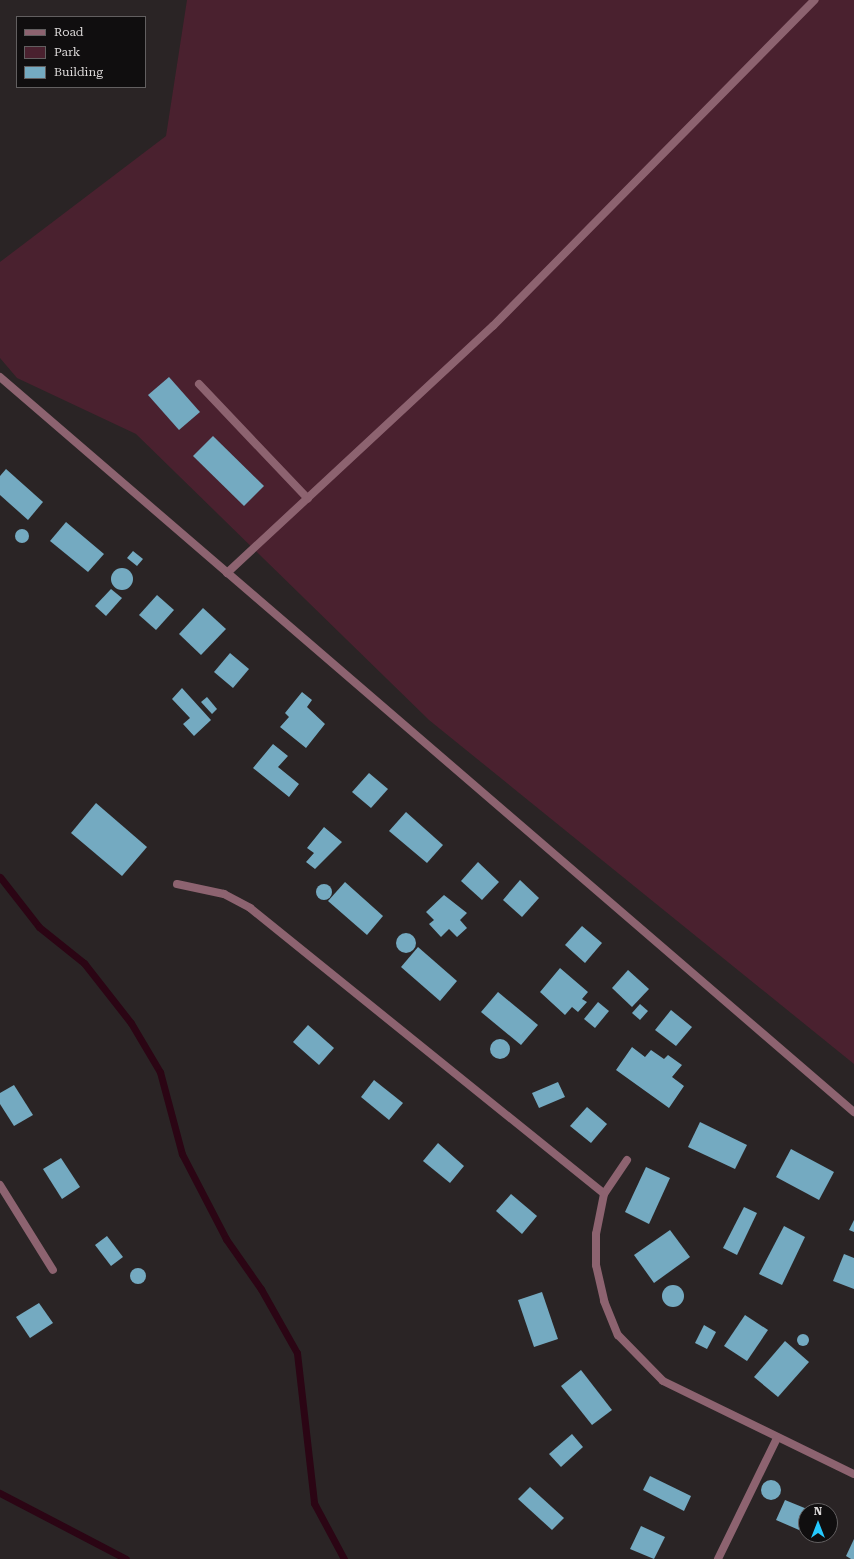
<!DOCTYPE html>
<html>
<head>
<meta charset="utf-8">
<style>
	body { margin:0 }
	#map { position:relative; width:854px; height:1559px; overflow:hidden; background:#2a2425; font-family:"Roboto Serif",serif }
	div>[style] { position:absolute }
	.green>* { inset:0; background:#4a212f }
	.stream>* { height:7px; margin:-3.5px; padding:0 3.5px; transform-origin:3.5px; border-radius:3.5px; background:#2b0514 }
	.building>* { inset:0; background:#74aac1 }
	.round { border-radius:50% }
	.service>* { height:8px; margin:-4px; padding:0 4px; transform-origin:4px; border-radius:4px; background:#8d6370 }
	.minor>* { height:8px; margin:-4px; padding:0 4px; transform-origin:4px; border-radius:4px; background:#8d6370 }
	span { translate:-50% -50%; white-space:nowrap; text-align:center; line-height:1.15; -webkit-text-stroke:4px #100e0f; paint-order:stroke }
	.legend { position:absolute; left:16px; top:16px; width:130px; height:72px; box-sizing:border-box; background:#100e0f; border:1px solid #625f60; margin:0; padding:5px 7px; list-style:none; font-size:12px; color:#dcd9d9 }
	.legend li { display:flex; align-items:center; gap:8px; height:20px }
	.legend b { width:20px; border:1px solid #625f60 }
	.north { position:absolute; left:798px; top:1503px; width:40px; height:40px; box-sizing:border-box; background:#100e0f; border:1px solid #625f60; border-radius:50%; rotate:0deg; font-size:11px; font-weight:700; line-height:16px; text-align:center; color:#dcd9d9 }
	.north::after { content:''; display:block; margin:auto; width:14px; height:18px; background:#25c9fe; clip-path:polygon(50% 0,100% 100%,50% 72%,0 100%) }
</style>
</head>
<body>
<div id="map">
	<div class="green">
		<i style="clip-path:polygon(187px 0,854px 0,854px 1064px,429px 720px,136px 434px,17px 378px,0 358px,0 262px,166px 136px)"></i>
	</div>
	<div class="stream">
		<i style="left:0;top:877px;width:63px;rotate:52deg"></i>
		<i style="left:39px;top:927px;width:58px;rotate:38.7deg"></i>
		<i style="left:84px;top:963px;width:76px;rotate:51.9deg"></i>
		<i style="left:131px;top:1023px;width:57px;rotate:59.4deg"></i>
		<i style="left:160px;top:1072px;width:85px;rotate:75deg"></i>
		<i style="left:182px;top:1154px;width:96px;rotate:62.6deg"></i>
		<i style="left:226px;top:1239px;width:61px;rotate:55deg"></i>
		<i style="left:261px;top:1289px;width:73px;rotate:60.6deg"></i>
		<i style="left:297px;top:1353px;width:151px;rotate:83.5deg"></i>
		<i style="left:314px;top:1503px;width:64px;rotate:61.8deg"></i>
		<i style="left:0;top:1493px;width:142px;rotate:27.6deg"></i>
	</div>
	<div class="building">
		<i style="clip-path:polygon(169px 377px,200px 412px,179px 430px,148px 395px)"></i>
		<i style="clip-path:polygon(213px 436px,264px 486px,244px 506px,193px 456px)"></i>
		<i style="clip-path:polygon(6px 469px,43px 502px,28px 520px,0 495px,0 476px)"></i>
		<i style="clip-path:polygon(66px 522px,104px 554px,88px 572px,50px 541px)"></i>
		<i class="round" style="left:15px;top:529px;width:14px;height:14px"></i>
		<i style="clip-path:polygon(133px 551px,143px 559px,137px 566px,127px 558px)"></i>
		<i class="round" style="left:111px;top:568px;width:22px;height:22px"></i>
		<i style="clip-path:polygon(111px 589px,122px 598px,106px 616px,95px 606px)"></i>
		<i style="clip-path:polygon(157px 595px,174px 610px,156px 630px,139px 615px)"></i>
		<i style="clip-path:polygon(203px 608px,226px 629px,201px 655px,179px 634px)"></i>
		<i style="clip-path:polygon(230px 653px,249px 669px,233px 688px,214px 672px)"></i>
		<i style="clip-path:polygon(182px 688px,211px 720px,194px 736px,183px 724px,190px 718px,172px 699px)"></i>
		<i style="clip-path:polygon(302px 692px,312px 700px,307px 707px,325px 724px,306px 748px,280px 727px,289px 717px,285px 713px)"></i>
		<i style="clip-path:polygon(207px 697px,217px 709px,212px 714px,201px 702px)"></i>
		<i style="clip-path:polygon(273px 744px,288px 756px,278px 767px,299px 784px,289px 797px,253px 768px)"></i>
		<i style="clip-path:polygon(369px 773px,388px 789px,371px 808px,352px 792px)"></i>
		<i style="clip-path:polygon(96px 803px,147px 847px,122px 876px,71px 833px)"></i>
		<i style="clip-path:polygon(406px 812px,443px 845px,427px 863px,389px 831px)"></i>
		<i style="clip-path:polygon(324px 827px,342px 842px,315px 869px,306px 862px,314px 853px,307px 848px)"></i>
		<i style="clip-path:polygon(478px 862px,499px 882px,482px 900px,461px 881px)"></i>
		<i style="clip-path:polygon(520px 880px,539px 898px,522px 917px,503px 900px)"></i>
		<i style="clip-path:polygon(345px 882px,383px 916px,367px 935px,328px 901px)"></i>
		<i class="round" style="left:316px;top:884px;width:16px;height:16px"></i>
		<i style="clip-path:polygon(444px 895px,467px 913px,460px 920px,467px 928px,457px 937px,449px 929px,441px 937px,429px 924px,434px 920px,426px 912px)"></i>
		<i style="clip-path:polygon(582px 926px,602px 943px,585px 963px,565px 945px)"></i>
		<i class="round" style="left:396px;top:933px;width:20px;height:20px"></i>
		<i style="clip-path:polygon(418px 947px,457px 981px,440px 1001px,401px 967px)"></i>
		<i style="clip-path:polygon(560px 968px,588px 992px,582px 999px,587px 1002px,578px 1012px,572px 1007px,565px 1015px,540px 992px)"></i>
		<i style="clip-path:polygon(628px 970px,649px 989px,632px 1007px,612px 988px)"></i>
		<i style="clip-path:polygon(498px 992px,538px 1025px,521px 1045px,481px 1012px)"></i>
		<i style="clip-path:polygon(598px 1002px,609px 1011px,595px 1028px,584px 1019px)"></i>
		<i style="clip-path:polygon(640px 1004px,648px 1011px,640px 1020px,632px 1013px)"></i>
		<i style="clip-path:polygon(671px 1010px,692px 1027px,676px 1046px,655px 1030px)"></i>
		<i style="clip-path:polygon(308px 1025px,334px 1048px,319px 1065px,293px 1042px)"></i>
		<i class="round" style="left:490px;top:1039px;width:20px;height:20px"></i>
		<i style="clip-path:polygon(632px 1047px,645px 1057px,651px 1050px,664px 1059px,668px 1055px,682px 1065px,672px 1077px,684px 1086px,669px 1108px,616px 1070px)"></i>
		<i style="clip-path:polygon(374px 1080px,403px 1103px,389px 1120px,361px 1097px)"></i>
		<i style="clip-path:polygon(558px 1082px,565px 1097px,539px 1108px,532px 1093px)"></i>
		<i style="clip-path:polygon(14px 1085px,33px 1115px,14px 1126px,0 1104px,0 1093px)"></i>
		<i style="clip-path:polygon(587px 1107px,607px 1124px,591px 1143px,570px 1126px)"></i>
		<i style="clip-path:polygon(700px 1122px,747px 1145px,735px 1169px,688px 1147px)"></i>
		<i style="clip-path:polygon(438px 1143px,464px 1166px,450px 1183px,423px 1161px)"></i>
		<i style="clip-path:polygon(791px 1149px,834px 1172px,819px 1200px,776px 1177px)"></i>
		<i style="clip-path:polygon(61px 1158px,80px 1187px,62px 1199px,43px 1169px)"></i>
		<i style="clip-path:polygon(646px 1167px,670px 1178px,649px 1224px,625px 1212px)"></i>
		<i style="clip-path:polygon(511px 1194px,537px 1216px,522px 1234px,496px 1211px)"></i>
		<i style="clip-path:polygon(744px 1207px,757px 1213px,737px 1255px,723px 1248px)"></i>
		<i style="clip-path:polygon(854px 1220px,854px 1232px,849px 1230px)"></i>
		<i style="clip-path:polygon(784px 1226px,805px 1237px,782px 1285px,759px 1274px)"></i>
		<i style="clip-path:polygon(670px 1230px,690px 1257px,654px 1283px,634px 1255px)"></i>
		<i style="clip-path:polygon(107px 1236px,123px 1257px,111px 1266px,95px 1245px)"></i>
		<i style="clip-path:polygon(844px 1254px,854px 1258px,854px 1289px,833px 1281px)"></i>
		<i class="round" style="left:130px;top:1268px;width:16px;height:16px"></i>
		<i class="round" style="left:662px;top:1285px;width:22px;height:22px"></i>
		<i style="clip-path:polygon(542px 1292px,558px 1339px,534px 1347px,518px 1300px)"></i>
		<i style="clip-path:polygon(39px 1303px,53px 1323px,30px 1338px,16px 1317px)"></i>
		<i style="clip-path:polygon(745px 1315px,768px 1330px,747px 1361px,724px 1346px)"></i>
		<i style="clip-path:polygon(704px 1325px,716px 1332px,707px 1349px,695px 1343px)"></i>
		<i class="round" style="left:797px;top:1334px;width:12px;height:12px"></i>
		<i style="clip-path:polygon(785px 1341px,809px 1362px,778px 1397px,754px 1377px)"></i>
		<i style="clip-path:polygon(581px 1370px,612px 1410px,592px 1425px,561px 1386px)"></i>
		<i style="clip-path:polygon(572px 1434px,583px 1447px,561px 1467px,549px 1454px)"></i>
		<i style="clip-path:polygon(650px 1476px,691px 1496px,684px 1511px,643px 1490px)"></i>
		<i class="round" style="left:761px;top:1480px;width:20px;height:20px"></i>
		<i style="clip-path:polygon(530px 1487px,564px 1518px,552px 1530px,518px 1499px)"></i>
		<i style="clip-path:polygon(785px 1500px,812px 1511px,806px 1511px,806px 1533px,776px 1520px)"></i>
		<i style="clip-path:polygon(641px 1526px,665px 1537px,654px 1559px,630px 1549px)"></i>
		<i style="clip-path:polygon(810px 1535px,826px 1535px,824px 1541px)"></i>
		<i style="clip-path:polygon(854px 1539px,854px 1559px,851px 1559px,846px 1556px)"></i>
	</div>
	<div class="service">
		<i style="left:199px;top:384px;width:158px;rotate:46.5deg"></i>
		<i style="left:227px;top:573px;width:363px;rotate:-42.9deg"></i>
		<i style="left:493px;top:326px;width:458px;rotate:-45.4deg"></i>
	</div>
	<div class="minor">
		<i style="left:0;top:377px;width:1127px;rotate:40.72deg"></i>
		<i style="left:177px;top:884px;width:48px;rotate:12deg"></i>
		<i style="left:224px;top:894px;width:30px;rotate:28deg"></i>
		<i style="left:250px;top:908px;width:455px;rotate:38.9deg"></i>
		<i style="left:627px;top:1160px;width:41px;rotate:124.1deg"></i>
		<i style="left:604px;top:1194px;width:41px;rotate:101.3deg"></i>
		<i style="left:596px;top:1234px;width:31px;rotate:90deg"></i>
		<i style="left:596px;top:1265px;width:37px;rotate:77deg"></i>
		<i style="left:604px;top:1301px;width:37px;rotate:68deg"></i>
		<i style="left:618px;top:1335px;width:64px;rotate:45.6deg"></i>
		<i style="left:663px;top:1381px;width:212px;rotate:26deg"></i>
		<i style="left:0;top:1185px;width:100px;rotate:58.1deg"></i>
		<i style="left:718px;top:1559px;width:135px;rotate:-64deg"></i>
	</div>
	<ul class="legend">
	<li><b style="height:5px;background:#8d6370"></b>Road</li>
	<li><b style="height:11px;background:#4a212f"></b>Park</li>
	<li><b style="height:11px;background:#74aac1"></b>Building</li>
	</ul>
	<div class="north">N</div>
</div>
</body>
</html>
